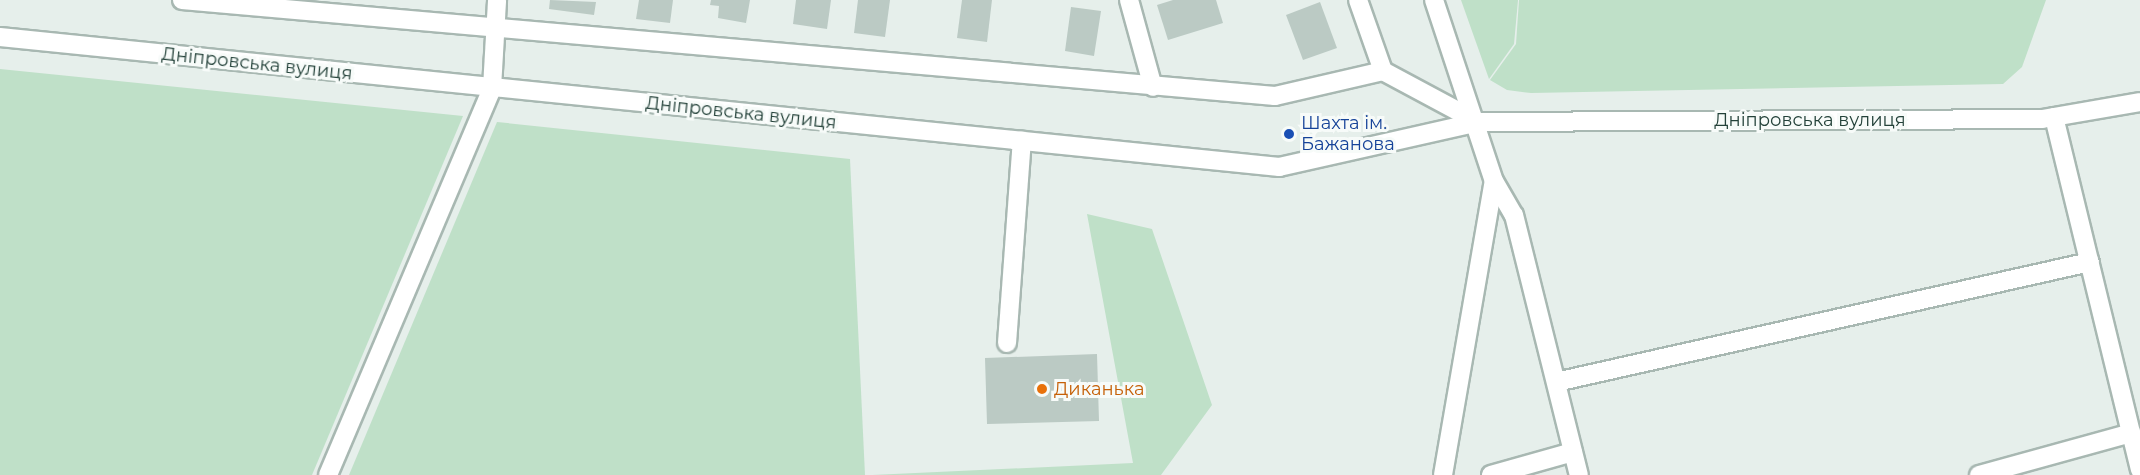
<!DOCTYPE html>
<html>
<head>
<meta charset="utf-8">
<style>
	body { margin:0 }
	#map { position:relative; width:2140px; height:475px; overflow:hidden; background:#e6efeb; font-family:Montserrat,sans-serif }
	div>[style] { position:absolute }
	.green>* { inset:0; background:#bfe0c8 }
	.building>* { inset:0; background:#bbcac4 }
	.roads { filter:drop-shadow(2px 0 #a8b8b2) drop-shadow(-2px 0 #a8b8b2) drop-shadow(0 2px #a8b8b2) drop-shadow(0 -2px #a8b8b2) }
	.minor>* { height:18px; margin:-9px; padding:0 9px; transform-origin:9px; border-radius:9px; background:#fff }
	.dots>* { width:16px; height:16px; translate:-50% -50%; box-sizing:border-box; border:3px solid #f7fbf9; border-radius:50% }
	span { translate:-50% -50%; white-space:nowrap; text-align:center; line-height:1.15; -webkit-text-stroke:6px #f7fbf9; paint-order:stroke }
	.street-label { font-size:18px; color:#24423a }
	.transit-label { font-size:18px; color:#164399 }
	.left { translate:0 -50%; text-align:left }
	.food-label { font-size:18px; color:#c56008 }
</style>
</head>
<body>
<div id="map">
	<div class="green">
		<i style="clip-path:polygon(1461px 0,1518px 0,1514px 44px,1489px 79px)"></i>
		<i style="clip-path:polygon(1519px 0,2046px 0,2022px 67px,2003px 84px,1531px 93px,1507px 90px,1490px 80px,1516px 44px)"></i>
		<i style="clip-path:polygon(0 69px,463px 116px,312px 475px,0 475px)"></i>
		<i style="clip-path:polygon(497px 122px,850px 159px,865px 475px,349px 475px)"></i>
		<i style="clip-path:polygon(1087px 214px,1152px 229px,1212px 405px,1161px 475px,872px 475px,1133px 463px)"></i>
	</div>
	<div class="building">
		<i style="clip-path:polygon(550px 0,596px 2px,594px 15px,549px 9px)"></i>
		<i style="clip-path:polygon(639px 0,673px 0,670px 23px,636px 19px)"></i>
		<i style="clip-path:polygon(711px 0,750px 0,746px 23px,718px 18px,719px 6px,710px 5px)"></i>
		<i style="clip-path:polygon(796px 0,831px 0,827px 29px,793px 24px)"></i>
		<i style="clip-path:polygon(858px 0,890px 0,885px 37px,854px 33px)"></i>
		<i style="clip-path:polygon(962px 0,992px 0,987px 42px,957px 38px)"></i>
		<i style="clip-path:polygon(1173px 0,1216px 0,1223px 23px,1168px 40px,1157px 5px)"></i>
		<i style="clip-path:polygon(1320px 2px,1337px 48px,1303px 60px,1286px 15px)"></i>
		<i style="clip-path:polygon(1071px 7px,1101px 11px,1094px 56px,1065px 51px)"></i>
		<i style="clip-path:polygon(1097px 354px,1099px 421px,987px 424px,985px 358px)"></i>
	</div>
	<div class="roads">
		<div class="minor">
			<i style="left:182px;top:0;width:1097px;rotate:5.02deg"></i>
			<i style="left:1275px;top:96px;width:111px;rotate:-13deg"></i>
			<i style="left:1383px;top:71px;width:108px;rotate:28.2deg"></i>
			<i style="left:1129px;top:0;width:90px;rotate:74.6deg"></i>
			<i style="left:1358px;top:0;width:75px;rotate:70.6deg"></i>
			<i style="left:1434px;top:0;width:191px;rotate:71.7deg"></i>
			<i style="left:1494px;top:181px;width:39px;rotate:60deg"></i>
			<i style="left:1514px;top:215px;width:268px;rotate:76deg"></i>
			<i style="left:0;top:37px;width:1286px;rotate:5.8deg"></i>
			<i style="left:1279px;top:167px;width:204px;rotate:-12.7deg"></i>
			<i style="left:1478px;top:122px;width:564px;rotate:-0.3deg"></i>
			<i style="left:2042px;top:119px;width:99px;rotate:-9.8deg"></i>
			<i style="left:2054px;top:117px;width:363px;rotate:76.3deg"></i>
			<i style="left:1007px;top:343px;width:203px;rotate:-85.8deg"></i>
			<i style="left:1556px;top:382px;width:547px;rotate:-12.67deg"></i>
			<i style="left:328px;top:475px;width:420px;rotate:-67deg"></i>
			<i style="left:492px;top:88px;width:88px;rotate:-86.7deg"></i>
			<i style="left:1443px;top:475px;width:298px;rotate:-80.2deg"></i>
			<i style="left:1491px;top:475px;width:85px;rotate:-15.7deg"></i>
			<i style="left:1979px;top:475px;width:158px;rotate:-15.4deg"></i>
		</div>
	</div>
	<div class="dots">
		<i style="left:1289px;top:134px;background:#1a4fb4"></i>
		<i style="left:1042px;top:389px;background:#e8710a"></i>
	</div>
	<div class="street-label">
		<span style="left:257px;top:64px;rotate:6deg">Дніпровська вулиця</span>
		<span style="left:741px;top:113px;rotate:6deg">Дніпровська вулиця</span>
		<span style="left:1810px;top:120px">Дніпровська вулиця</span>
	</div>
	<div class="transit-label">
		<span class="left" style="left:1301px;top:134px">Шахта ім.<br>Бажанова</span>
	</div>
	<div class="food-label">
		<span class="left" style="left:1054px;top:389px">Диканька</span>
	</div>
</div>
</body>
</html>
